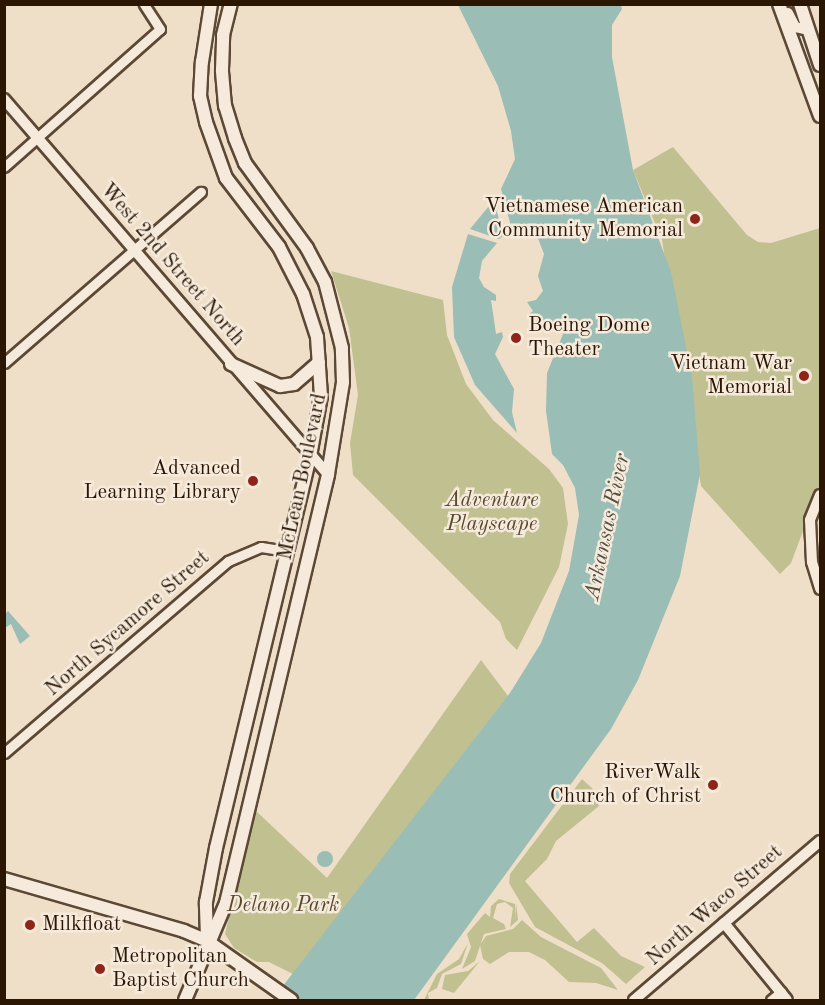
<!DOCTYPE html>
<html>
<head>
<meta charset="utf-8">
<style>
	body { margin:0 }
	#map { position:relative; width:825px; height:1005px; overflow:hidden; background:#efdfc8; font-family:"Old Standard TT",serif }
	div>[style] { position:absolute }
	.green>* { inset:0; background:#c0c091 }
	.water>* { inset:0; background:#9abdb5 }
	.round { border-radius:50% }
	.roads { filter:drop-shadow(2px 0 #5c4835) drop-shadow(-2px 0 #5c4835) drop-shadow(0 2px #5c4835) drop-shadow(0 -2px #5c4835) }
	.minor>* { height:9px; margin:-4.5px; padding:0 4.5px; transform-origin:4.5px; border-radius:4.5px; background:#f5eadb }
	.tertiary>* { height:10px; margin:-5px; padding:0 5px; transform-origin:5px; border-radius:5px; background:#f5eadb }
	.secondary>* { height:12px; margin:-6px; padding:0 6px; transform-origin:6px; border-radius:6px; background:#f5eadb }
	.dots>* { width:16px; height:16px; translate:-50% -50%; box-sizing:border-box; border:3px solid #f5eadb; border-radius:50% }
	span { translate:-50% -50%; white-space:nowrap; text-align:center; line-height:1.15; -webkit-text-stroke:5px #f5eadb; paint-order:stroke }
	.poi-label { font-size:21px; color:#2b1604 }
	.right { translate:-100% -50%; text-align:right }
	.left { translate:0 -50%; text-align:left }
	.street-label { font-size:21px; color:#2b1604 }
	.park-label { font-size:21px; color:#58492e; font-style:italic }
	.water-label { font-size:22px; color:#525042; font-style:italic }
	.frame { position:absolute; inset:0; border:6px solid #2b1604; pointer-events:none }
</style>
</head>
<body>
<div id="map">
	<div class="green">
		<i style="clip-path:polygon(673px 147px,747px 235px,758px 242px,771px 243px,820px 228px,820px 486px,791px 563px,780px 574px,701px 486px,662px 240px,633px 170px)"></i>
		<i style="clip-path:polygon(331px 271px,443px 300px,447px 335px,466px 384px,493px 420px,549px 469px,563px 488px,568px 524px,559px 567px,517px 650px,506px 639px,500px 622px,353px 475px,350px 443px,358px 395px,349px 328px)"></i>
		<i style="clip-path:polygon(481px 660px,508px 696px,293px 974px,269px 962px,257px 962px,234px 948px,225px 934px,254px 809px,327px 878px)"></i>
		<i style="clip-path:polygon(582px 779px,594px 790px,599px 806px,556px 841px,547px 859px,525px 881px,577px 942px,594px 928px,621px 956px,645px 967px,626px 984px,602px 963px,535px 927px,509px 883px,510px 874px)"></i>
		<i style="clip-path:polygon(499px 899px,515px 904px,516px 919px,516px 902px,518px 920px,510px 927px,513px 908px,505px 902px,497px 904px,493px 918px,504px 924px,506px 929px,484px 934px,475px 961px,462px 969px,471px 947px,467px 934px,485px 913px,490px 917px,491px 906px)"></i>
		<i style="clip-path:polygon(522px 920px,541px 937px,601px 968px,618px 990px,596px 983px,569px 982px,545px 960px,529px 952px,509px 952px,490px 964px,483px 959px,480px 945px,486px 936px,513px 929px)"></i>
		<i style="clip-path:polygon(468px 943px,461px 964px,442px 974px,437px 988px,428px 993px,429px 1000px,424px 1000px,437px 974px,459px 959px)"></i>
		<i style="clip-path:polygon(480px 961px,454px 993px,442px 989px,445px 975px,468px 971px)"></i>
	</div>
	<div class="water">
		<i style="clip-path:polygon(458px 5px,621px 5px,622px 9px,612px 25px,612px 57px,633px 170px,671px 272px,692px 377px,700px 474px,680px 576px,638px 680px,611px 729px,414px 1000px,272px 1000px,510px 693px,541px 643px,569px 571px,579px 515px,575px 488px,563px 465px,552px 454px,546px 411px,547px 373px,563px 334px,530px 322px,529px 314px,533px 311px,527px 302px,536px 300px,543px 291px,538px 276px,544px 254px,537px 236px,527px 227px,512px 230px,501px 189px,515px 159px,511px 131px,498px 86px)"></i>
		<i style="clip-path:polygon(494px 200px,503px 236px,499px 239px,470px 229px)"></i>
		<i style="clip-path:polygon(468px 234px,497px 243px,482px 261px,479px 278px,484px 287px,496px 295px,496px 301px,491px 300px,494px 320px,496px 334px,502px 332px,503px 337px,495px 354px,514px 389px,512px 412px,517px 433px,475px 385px,454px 337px,452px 287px)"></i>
		<i style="clip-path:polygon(8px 611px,30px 636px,20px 644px,11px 624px,5px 628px,5px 614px)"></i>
		<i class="round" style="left:317px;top:851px;width:16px;height:16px"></i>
	</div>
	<div class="roads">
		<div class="minor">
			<i style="left:4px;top:167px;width:208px;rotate:-41.5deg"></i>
			<i style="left:160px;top:29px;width:30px;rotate:-123deg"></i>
			<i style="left:4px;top:363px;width:261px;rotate:-41deg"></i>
			<i style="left:4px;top:753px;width:295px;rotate:-40.6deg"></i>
			<i style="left:228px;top:561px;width:36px;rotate:-23deg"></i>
			<i style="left:261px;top:547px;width:24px;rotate:9deg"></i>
			<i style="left:771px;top:1000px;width:13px;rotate:-39deg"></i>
		</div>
		<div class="tertiary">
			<i style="left:788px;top:13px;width:16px;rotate:63deg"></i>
			<i style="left:795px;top:27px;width:13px;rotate:13deg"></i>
			<i style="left:4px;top:99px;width:496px;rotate:49.2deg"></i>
			<i style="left:820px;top:495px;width:27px;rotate:112deg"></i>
			<i style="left:810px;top:520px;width:42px;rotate:87.3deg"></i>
			<i style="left:812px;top:562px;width:28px;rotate:73deg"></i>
			<i style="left:724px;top:923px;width:99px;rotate:50.7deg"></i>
			<i style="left:634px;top:1000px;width:245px;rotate:-40.5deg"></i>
		</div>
		<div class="secondary">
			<i style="left:779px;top:4px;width:119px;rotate:69.9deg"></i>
			<i style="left:800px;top:4px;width:64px;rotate:71.8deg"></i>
			<i style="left:231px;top:364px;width:54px;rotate:24.2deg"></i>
			<i style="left:280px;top:386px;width:14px;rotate:-8deg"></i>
			<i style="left:294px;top:384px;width:33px;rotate:-41deg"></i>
			<i style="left:4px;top:879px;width:187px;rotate:16.1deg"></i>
			<i style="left:184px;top:931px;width:25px;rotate:23deg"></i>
			<i style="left:207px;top:941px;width:103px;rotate:35.1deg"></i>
			<i style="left:207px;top:937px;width:35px;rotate:-92deg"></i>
			<i style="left:206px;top:902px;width:55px;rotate:-79.5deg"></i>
			<i style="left:216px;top:848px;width:403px;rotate:-76.5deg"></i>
			<i style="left:310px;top:456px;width:61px;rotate:-79.6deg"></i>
			<i style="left:321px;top:396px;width:59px;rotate:-93.9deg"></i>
			<i style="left:317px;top:337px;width:45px;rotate:-108deg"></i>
			<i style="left:303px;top:294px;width:53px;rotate:-117.1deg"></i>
			<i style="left:279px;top:247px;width:87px;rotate:-127.5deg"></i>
			<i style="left:226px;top:178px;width:59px;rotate:-109.7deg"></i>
			<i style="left:206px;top:122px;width:27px;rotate:-103deg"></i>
			<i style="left:200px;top:96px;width:34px;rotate:-87deg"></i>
			<i style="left:202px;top:62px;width:59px;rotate:-81.2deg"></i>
			<i style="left:185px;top:1000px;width:105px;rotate:-67.1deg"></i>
			<i style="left:226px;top:903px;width:441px;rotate:-76.6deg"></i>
			<i style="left:328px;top:474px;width:93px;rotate:-80.7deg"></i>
			<i style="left:343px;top:382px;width:34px;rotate:-92deg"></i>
			<i style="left:342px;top:348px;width:68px;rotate:-104.4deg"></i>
			<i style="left:325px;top:282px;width:38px;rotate:-118deg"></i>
			<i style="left:307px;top:248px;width:105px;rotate:-126.1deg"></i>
			<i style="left:245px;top:163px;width:27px;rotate:-112deg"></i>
			<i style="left:235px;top:138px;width:34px;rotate:-107deg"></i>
			<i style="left:225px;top:106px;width:36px;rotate:-95deg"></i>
			<i style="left:222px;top:70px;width:35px;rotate:-88deg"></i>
			<i style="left:223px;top:35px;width:32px;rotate:-76deg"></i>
		</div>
	</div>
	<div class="dots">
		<i style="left:695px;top:219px;background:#8f2418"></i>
		<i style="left:516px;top:338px;background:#8f2418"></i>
		<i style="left:804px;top:376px;background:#8f2418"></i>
		<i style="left:253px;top:481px;background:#8f2418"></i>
		<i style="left:713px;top:785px;background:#8f2418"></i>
		<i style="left:30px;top:925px;background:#8f2418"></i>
		<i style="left:100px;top:969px;background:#8f2418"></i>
	</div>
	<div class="poi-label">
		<span class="right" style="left:683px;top:219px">Vietnamese American<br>Community Memorial</span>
		<span class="left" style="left:528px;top:338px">Boeing Dome<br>Theater</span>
		<span class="right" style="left:792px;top:376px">Vietnam War<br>Memorial</span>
		<span class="right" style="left:241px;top:481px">Advanced<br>Learning Library</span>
		<span class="right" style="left:701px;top:785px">RiverWalk<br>Church of Christ</span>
		<span class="left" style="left:42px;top:925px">Milkfloat</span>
		<span class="left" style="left:112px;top:969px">Metropolitan<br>Baptist Church</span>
	</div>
	<div class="street-label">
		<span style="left:172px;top:265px;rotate:49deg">West 2nd Street North</span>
		<span style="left:303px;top:477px;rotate:-78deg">McLean Boulevard</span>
		<span style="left:128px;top:624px;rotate:-41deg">North Sycamore Street</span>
		<span style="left:715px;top:906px;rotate:-41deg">North Waco Street</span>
	</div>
	<div class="park-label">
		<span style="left:492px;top:513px">Adventure<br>Playscape</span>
		<span style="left:283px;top:906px">Delano Park</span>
	</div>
	<div class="water-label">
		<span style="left:608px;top:527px;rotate:-78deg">Arkansas River</span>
	</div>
	<div class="frame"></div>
</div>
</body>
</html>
